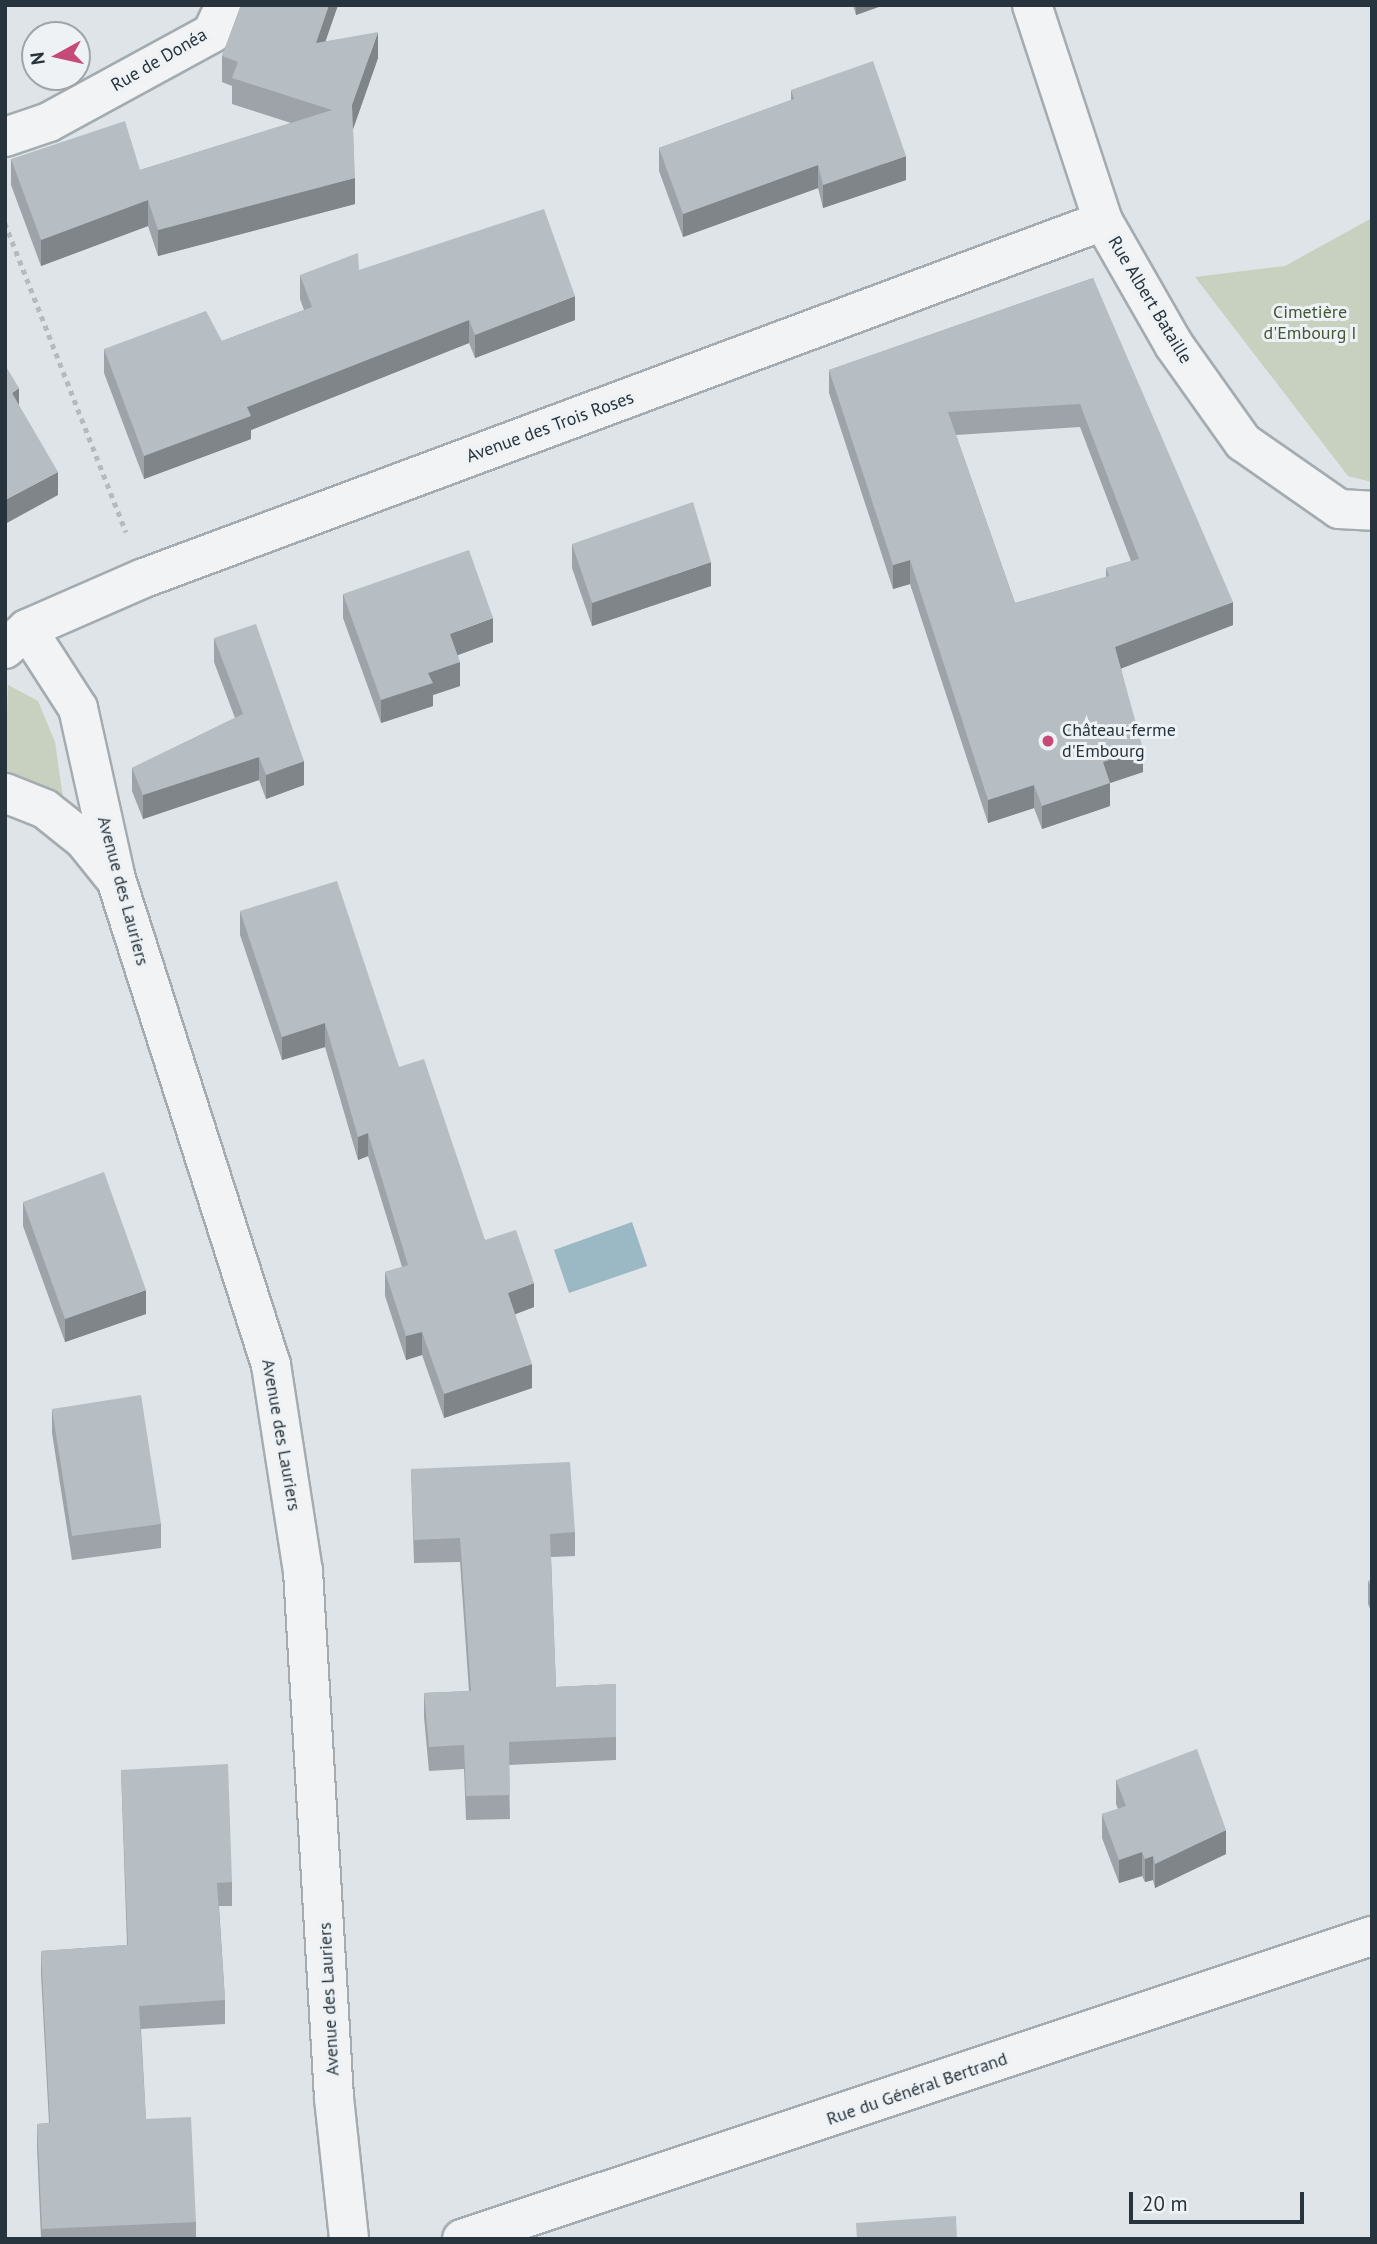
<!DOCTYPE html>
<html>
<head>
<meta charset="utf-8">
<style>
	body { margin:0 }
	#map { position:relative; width:1377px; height:2244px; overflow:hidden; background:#dee4e7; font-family:"PT Sans",sans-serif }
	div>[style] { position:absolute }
	.green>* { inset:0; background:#c8d0c0 }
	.water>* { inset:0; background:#9bb8c5 }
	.path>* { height:4.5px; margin-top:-2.25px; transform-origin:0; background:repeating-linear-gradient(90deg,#b5babe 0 5px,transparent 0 10px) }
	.roads { filter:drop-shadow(2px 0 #a4acb1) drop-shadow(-2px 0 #a4acb1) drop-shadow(0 2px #a4acb1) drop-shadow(0 -2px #a4acb1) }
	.street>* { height:38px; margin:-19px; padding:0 19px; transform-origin:19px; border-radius:19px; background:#f1f3f5 }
	.wall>* { inset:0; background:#9da3a8 }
	.shaded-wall>* { inset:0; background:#7f8588 }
	.building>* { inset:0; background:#b6bec3 }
	.dots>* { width:19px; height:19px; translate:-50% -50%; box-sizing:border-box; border:4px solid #eef2f5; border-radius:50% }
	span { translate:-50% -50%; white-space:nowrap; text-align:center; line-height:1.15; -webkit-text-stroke:6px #eef2f5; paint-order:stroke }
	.street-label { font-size:18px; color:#28343d }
	.park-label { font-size:18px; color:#445837 }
	.poi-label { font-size:18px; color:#28343d }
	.left { translate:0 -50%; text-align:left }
	.frame { position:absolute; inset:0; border:7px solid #28343d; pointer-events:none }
	.north { position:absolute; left:21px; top:21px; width:70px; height:70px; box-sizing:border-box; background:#eef2f5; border:2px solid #9fa6ab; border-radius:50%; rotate:262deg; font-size:19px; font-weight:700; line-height:28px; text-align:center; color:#28343d }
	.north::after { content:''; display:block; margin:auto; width:24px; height:32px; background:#c54a77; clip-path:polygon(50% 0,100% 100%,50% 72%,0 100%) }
	.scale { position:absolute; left:1129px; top:2192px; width:175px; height:32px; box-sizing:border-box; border:4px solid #28343d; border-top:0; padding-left:9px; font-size:21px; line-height:24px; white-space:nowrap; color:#28343d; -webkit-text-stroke:5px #eef2f5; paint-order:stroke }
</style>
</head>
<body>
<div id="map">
	<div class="green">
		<i style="clip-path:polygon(1372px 218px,1372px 482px,1348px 476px,1195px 277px,1285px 266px)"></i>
		<i style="clip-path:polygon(8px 685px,38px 701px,55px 742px,63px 798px,5px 773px)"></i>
	</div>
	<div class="water">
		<i style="clip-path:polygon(632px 1222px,647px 1266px,569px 1293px,554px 1250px)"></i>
	</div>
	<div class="path">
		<i style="left:5px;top:223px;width:332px;rotate:68.6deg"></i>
	</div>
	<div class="roads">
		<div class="street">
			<i style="left:1032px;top:5px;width:227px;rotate:71.8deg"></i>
			<i style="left:1103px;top:221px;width:143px;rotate:60.2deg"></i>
			<i style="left:1174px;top:345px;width:119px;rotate:54.6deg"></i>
			<i style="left:1243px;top:442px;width:117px;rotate:34.9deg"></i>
			<i style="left:1339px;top:509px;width:33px;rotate:3deg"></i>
			<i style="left:5px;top:137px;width:46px;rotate:-18.8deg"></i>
			<i style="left:49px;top:122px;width:186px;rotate:-28.6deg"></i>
			<i style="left:212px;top:33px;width:31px;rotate:-65deg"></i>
			<i style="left:27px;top:629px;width:94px;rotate:57.2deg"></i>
			<i style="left:78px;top:708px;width:175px;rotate:77.5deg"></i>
			<i style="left:116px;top:879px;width:510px;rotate:72.31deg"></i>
			<i style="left:271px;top:1365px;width:208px;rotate:81.2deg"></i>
			<i style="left:303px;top:1571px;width:528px;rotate:86.63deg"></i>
			<i style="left:334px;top:2098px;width:142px;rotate:83.9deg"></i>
			<i style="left:5px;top:649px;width:30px;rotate:-42deg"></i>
			<i style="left:27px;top:629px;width:128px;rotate:-23.6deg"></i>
			<i style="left:144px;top:578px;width:1023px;rotate:-20.42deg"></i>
			<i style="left:5px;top:793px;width:43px;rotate:21.8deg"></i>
			<i style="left:45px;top:809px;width:50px;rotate:38.5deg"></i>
			<i style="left:84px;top:840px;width:45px;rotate:51.3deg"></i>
			<i style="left:462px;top:2239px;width:959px;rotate:-18.42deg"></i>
		</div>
	</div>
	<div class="wall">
		<i style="clip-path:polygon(241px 5px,338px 5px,325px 41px,378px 58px,353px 129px,355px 204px,158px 256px,148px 226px,41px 266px,11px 185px,11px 159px,140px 170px,291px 123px,232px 104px,232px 86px,222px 82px,222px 56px)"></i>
		<i style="clip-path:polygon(853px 5px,884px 5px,856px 15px)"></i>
		<i style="clip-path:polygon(791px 90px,906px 180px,823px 208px,818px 188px,683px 237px,659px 171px,659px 148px,791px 100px)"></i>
		<i style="clip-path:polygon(359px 270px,575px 320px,475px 358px,469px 343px,251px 430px,251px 439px,144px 479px,104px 373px,104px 349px,222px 341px,304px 310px,300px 299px,300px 275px)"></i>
		<i style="clip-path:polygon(evenodd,1093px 278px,1233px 625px,1121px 668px,1143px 772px,1110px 783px,1110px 806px,1042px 829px,1034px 808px,988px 823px,910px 584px,893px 589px,829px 393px,829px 370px,1093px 278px,1080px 427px,1131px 561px,1106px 568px,1106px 577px,1015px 603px,956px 435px,1080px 427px)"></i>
		<i style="clip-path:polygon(572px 544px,711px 586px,592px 626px,572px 568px)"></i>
		<i style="clip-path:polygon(343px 594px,493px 642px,458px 655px,460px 686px,433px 695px,433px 706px,381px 723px,343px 618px)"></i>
		<i style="clip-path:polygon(214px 638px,304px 785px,266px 799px,259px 780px,143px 819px,132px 791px,132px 768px,235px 718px,214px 662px)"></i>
		<i style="clip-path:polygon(240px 911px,399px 1067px,485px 1240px,534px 1307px,515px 1314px,532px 1388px,444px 1418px,422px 1355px,406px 1360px,385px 1296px,385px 1272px,402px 1267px,368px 1156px,358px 1160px,325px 1047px,282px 1060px,240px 935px)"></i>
		<i style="clip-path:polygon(23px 1202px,146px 1314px,65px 1342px,23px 1226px)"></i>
		<i style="clip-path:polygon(52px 1409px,161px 1524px,161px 1548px,72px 1560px,52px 1433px)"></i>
		<i style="clip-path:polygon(411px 1469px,575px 1532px,575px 1556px,551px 1557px,556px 1687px,616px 1684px,616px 1760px,509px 1765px,510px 1819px,466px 1820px,464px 1769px,429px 1771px,424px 1717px,424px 1693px,469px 1691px,460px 1562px,414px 1563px)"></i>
		<i style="clip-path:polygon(1372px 1580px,1372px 1614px,1368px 1604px,1368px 1581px)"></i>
		<i style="clip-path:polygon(121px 1770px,232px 1882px,232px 1906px,219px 1906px,225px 2000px,225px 2024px,141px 2029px,146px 2119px,196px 2222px,196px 2239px,41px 2239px,37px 2147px,37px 2124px,49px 2123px,41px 1974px,41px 1951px,127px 1945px)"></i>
		<i style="clip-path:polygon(1116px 1780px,1226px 1854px,1155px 1888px,1153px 1880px,1145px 1882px,1142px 1876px,1119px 1883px,1102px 1838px,1102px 1814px,1118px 1809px,1116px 1804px)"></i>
	</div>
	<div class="shaded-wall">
		<i style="clip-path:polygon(329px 5px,338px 5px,316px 69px,316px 43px)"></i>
		<i style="clip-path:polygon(856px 5px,884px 5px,856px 15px)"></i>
		<i style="clip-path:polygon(378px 32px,378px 58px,352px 132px,352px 105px)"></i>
		<i style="clip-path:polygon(906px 156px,906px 180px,823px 208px,823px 185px)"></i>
		<i style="clip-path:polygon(818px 165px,818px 188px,683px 237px,683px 214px)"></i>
		<i style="clip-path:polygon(355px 178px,355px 204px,158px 256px,158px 230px)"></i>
		<i style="clip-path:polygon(148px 200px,148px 226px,41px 266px,41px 240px)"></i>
		<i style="clip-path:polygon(575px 296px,575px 320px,475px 358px,475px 335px)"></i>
		<i style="clip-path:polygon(469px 320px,469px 343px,251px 430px,251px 439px,144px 479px,144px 456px,247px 407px)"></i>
		<i style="clip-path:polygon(19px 388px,19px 412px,12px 393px)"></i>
		<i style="clip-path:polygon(58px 472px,58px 495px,5px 524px,5px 500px)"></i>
		<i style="clip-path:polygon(910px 560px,910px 584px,893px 589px,893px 565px)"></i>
		<i style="clip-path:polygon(711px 562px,711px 586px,592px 626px,592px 603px)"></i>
		<i style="clip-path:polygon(1233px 602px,1233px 625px,1115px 671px,1115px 647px)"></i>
		<i style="clip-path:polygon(493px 618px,493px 642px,450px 658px,450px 634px)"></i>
		<i style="clip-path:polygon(460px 662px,460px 686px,433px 695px,433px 706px,381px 723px,381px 700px,428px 673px)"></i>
		<i style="clip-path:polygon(1143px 749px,1143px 772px,1110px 783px,1110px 806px,1042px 829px,1042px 806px,1103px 762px)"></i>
		<i style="clip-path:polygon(259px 757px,259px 780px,143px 819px,143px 795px)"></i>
		<i style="clip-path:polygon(304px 761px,304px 785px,266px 799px,266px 775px)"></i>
		<i style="clip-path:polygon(1034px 785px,1034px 808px,988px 823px,988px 800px)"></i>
		<i style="clip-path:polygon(325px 1023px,325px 1047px,282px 1060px,282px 1037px)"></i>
		<i style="clip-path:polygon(368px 1133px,368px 1156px,358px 1160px,358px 1137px)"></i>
		<i style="clip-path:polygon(534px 1283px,534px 1307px,508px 1317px,508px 1293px)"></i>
		<i style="clip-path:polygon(146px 1290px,146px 1314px,65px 1342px,65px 1319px)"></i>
		<i style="clip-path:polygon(422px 1332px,422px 1355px,406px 1360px,406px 1336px)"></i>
		<i style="clip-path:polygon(532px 1364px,532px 1388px,444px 1418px,444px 1394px)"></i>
		<i style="clip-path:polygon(1226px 1830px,1226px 1854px,1155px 1888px,1155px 1864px)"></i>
		<i style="clip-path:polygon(1142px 1852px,1142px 1876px,1119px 1883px,1119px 1860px)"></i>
		<i style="clip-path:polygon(1153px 1856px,1153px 1880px,1145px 1882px,1145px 1859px)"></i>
	</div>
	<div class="building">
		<i style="clip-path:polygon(241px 5px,329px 5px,316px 43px,378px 32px,352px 105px,355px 178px,158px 230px,148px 200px,41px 240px,11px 159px,125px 121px,140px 170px,332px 110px,232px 78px,238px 62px,222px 56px)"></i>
		<i style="clip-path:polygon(873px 61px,906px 156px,823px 185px,818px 165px,683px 214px,659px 148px,794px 99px,791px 90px)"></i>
		<i style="clip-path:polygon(544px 209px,575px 296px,475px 335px,469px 320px,247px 407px,251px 416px,144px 456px,104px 349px,206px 311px,222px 341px,312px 307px,300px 275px,358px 253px,359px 270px)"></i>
		<i style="clip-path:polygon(evenodd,1093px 278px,1233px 602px,1115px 647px,1143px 749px,1103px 762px,1110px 783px,1042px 806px,1034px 785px,988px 800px,910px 560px,893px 565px,829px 370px,1093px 278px,1080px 404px,1139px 559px,1106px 568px,1109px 576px,1015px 603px,948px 412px,1080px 404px)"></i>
		<i style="clip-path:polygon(5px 365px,19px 388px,12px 393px,58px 472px,5px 500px)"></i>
		<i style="clip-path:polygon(693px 502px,711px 562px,592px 603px,572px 544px)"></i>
		<i style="clip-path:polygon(469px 550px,493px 618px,450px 634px,460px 662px,428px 673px,433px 683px,381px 700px,343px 594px)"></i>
		<i style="clip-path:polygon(256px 624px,304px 761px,266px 775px,259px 757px,143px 795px,132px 768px,243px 714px,214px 638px)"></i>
		<i style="clip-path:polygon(337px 881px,399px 1067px,424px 1059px,485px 1240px,516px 1230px,534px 1283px,508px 1293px,532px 1364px,444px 1394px,422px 1332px,406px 1336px,385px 1272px,408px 1265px,368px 1133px,358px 1137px,325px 1023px,282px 1037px,240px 911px)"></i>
		<i style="clip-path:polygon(104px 1172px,146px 1290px,65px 1319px,23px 1202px)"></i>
		<i style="clip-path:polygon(141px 1395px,161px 1524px,72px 1536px,52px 1409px)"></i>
		<i style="clip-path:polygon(570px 1462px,575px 1532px,550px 1534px,556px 1687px,616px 1684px,616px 1737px,509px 1742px,510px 1795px,466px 1796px,464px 1745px,429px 1747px,424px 1693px,471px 1691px,460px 1538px,414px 1540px,411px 1469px)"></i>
		<i style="clip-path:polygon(1372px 1580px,1372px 1590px,1368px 1581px)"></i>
		<i style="clip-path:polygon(1197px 1749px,1226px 1830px,1155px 1864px,1153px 1856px,1145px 1859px,1142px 1852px,1119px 1860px,1102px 1814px,1126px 1806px,1116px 1780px)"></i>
		<i style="clip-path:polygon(228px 1764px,232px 1882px,217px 1883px,225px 2000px,139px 2006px,146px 2119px,191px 2117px,196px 2222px,42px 2229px,37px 2124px,50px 2123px,41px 1951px,128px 1945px,121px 1770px)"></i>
		<i style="clip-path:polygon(956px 2216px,957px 2239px,857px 2239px,856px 2223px)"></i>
	</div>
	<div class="dots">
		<i style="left:1048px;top:741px;background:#c54a77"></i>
	</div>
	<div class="street-label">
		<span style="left:159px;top:60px;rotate:-30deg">Rue de Donéa</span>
		<span style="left:1150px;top:300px;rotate:59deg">Rue Albert Bataille</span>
		<span style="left:550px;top:427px;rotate:-20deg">Avenue des Trois Roses</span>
		<span style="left:123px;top:891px;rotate:75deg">Avenue des Lauriers</span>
		<span style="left:281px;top:1435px;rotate:80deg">Avenue des Lauriers</span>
		<span style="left:329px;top:1999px;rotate:-93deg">Avenue des Lauriers</span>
		<span style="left:917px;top:2089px;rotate:-19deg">Rue du Général Bertrand</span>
	</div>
	<div class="park-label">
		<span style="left:1310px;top:323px">Cimetière<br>d'Embourg I</span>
	</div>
	<div class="poi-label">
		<span class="left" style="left:1062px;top:741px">Château-ferme<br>d'Embourg</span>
	</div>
	<div class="frame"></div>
	<div class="north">N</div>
	<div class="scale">20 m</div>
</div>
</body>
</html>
